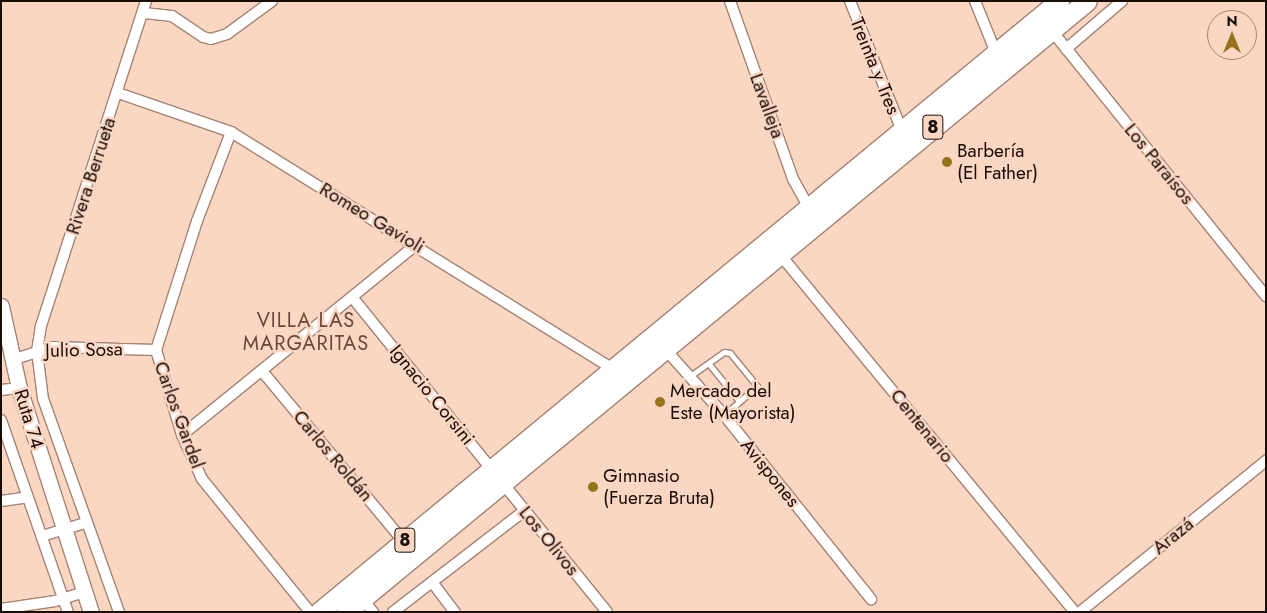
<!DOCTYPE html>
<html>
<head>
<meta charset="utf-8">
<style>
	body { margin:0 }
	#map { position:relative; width:1267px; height:613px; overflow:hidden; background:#fbd6c3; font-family:Jost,sans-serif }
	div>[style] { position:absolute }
	.roads { filter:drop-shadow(1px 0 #a48372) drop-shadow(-1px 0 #a48372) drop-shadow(0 1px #a48372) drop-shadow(0 -1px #a48372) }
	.lane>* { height:5px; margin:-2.5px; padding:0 2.5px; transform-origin:2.5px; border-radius:2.5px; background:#fff }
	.street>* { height:10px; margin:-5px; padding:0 5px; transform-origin:5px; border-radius:5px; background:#fff }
	.secondary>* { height:15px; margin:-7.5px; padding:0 7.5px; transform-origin:7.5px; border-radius:7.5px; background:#fff }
	.highway>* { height:19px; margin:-9.5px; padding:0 9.5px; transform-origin:9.5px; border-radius:9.5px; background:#fff }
	.dots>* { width:14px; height:14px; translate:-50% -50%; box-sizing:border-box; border:2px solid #fbd6c3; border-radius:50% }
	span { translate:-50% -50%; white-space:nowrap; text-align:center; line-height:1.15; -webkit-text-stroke:5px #fbd6c3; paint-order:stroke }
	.shield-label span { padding:1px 4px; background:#fbd6c3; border:1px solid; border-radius:4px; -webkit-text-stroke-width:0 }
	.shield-label { font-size:18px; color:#190d07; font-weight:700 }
	.street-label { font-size:19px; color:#190d07 }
	.poi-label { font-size:19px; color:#190d07 }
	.left { translate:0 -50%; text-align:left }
	.neighbourhood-label { font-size:20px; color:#674939; letter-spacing:1px }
	.frame { position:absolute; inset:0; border:2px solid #190d07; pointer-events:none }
	.north { position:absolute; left:1207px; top:10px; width:50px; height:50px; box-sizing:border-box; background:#fbd6c3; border:1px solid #a18678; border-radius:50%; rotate:0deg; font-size:14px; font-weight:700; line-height:20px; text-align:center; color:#190d07 }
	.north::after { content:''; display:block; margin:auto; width:18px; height:22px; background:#94731b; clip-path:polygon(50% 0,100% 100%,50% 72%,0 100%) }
</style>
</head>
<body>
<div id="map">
	<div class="roads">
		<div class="lane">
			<i style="left:709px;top:364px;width:48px;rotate:51deg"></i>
			<i style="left:690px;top:376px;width:42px;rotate:-35.2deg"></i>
			<i style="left:724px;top:352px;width:6px;rotate:9deg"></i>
			<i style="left:730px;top:353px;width:43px;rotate:50.7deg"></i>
			<i style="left:757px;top:386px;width:44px;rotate:138.7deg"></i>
		</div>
		<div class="street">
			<i style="left:730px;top:1px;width:189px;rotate:70.5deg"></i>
			<i style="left:793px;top:179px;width:33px;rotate:61deg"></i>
			<i style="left:850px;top:1px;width:140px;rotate:68.2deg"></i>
			<i style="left:975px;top:1px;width:56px;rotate:68deg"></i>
			<i style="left:144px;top:13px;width:28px;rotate:6deg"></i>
			<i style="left:172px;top:16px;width:37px;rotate:34deg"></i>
			<i style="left:203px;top:37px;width:8px;rotate:14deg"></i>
			<i style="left:211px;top:39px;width:17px;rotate:-17deg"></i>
			<i style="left:227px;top:34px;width:56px;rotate:-36.3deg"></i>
			<i style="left:1052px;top:31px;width:341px;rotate:51.1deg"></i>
			<i style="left:1066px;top:49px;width:74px;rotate:-40.6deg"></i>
			<i style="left:118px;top:93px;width:120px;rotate:19deg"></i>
			<i style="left:231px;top:132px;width:450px;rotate:31.8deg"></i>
			<i style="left:231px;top:132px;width:95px;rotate:110.9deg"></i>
			<i style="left:197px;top:221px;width:135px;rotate:107.6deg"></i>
			<i style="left:156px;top:350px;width:89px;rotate:73deg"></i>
			<i style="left:182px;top:435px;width:48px;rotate:65.6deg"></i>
			<i style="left:202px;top:479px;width:171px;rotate:50.9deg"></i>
			<i style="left:778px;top:252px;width:467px;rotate:50.5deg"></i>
			<i style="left:352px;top:297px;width:405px;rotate:51deg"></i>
			<i style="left:665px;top:349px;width:89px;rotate:48.2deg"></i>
			<i style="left:724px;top:415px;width:236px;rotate:51.4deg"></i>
			<i style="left:12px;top:360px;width:42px;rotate:-18deg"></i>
			<i style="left:52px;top:347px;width:104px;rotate:1.7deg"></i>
			<i style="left:262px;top:371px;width:221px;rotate:50.3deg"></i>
			<i style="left:1px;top:390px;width:18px;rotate:-6deg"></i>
			<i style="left:1px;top:420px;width:203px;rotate:70.8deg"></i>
			<i style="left:182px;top:435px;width:301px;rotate:-39.1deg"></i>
			<i style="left:1px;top:501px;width:27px;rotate:-8deg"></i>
			<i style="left:42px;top:536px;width:45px;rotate:-16.8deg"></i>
			<i style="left:432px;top:582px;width:38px;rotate:53deg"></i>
			<i style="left:362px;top:598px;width:18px;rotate:52deg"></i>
			<i style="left:1px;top:609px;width:55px;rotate:-8.4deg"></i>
			<i style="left:55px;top:601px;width:31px;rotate:-17deg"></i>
			<i style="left:119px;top:612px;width:226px;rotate:-109.6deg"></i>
			<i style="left:43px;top:399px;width:48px;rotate:-97.1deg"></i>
			<i style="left:37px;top:351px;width:25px;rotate:-81deg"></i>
			<i style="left:41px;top:326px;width:342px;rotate:-72.1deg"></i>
			<i style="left:393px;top:612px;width:165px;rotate:-37.6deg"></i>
			<i style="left:1080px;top:612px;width:240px;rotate:-39.1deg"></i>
		</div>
		<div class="secondary">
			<i style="left:1px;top:306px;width:84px;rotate:77.6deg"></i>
			<i style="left:19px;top:388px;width:235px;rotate:72.2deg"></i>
		</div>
		<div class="highway">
			<i style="left:319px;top:612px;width:960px;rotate:-39.55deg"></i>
			<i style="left:346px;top:612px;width:960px;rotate:-39.51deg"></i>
		</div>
	</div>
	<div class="dots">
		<i style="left:947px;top:162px;background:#94731b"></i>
		<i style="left:660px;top:402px;background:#94731b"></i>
		<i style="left:593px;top:487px;background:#94731b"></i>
	</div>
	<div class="shield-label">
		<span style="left:933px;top:127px">8</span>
		<span style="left:405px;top:540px">8</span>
	</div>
	<div class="street-label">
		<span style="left:875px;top:66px;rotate:68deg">Treinta y Tres</span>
		<span style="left:767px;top:106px;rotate:70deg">Lavalleja</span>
		<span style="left:1159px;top:164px;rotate:51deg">Los Paraísos</span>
		<span style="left:91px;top:176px;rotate:-72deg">Rivera Berrueta</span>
		<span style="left:372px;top:218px;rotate:31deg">Romeo Gavioli</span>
		<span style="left:84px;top:350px;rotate:-1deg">Julio Sosa</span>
		<span style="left:432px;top:395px;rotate:51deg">Ignacio Corsini</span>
		<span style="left:179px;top:415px;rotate:70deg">Carlos Gardel</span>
		<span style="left:29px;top:419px;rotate:73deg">Ruta 74</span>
		<span style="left:922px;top:426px;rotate:51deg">Centenario</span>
		<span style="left:333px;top:456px;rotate:50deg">Carlos Roldán</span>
		<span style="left:770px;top:473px;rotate:51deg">Avispones</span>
		<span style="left:1173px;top:536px;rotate:-39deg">Arazá</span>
		<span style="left:549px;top:541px;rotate:51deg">Los Olivos</span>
	</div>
	<div class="poi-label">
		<span class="left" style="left:957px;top:162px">Barbería<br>(El Father)</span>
		<span class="left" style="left:670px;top:402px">Mercado del<br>Este (Mayorista)</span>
		<span class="left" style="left:603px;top:487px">Gimnasio<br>(Fuerza Bruta)</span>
	</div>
	<div class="neighbourhood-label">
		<span style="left:306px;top:332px">VILLA LAS<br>MARGARITAS</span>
	</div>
	<div class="frame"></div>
	<div class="north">N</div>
</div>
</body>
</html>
